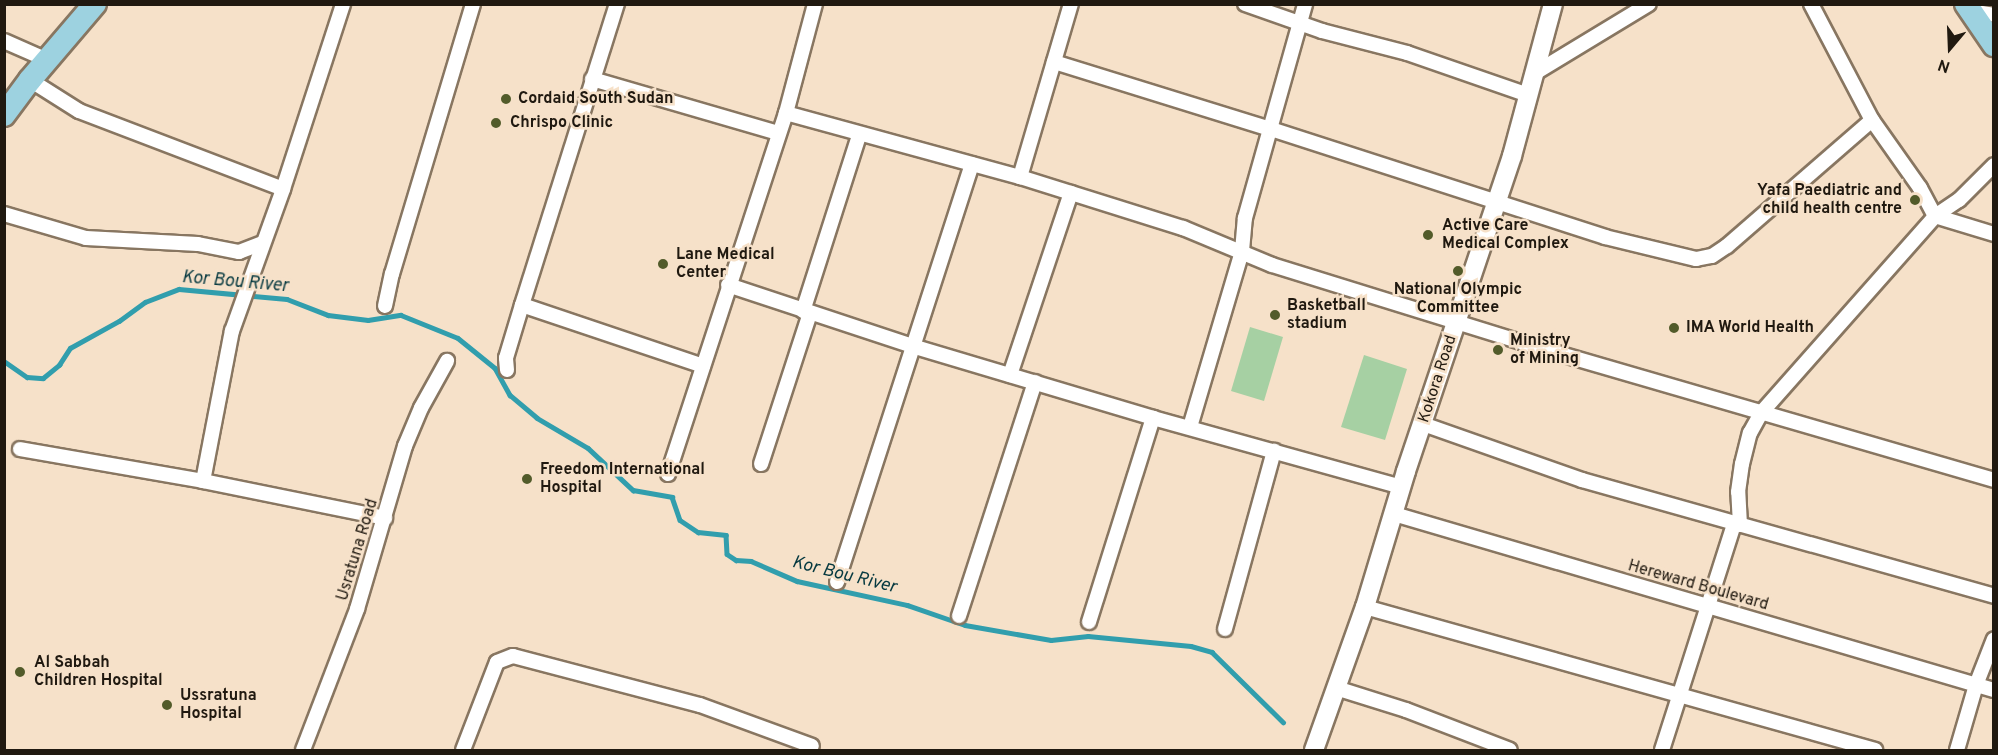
<!DOCTYPE html>
<html>
<head>
<meta charset="utf-8">
<style>
	body { margin:0 }
	#map { position:relative; width:1998px; height:755px; overflow:hidden; background:#f6e1c9; font-family:Overpass,sans-serif }
	div>[style] { position:absolute }
	.green>* { inset:0; background:#a6d0a3 }
	.stream>* { height:4.5px; margin:-2.25px; padding:0 2.25px; transform-origin:2.25px; border-radius:2.25px; background:#319ead }
	.roads { filter:drop-shadow(2px 0 #887661) drop-shadow(-2px 0 #887661) drop-shadow(0 2px #887661) drop-shadow(0 -2px #887661) }
	.minor>* { height:14px; margin:-7px; padding:0 7px; transform-origin:7px; border-radius:7px; background:#fff }
	.tertiary>* { height:18px; margin:-9px; padding:0 9px; transform-origin:9px; border-radius:9px; background:#fff }
	.primary>* { height:22px; margin:-11px; padding:0 11px; transform-origin:11px; border-radius:11px; background:#9dd2e0 }
	.dots>* { width:16px; height:16px; translate:-50% -50%; box-sizing:border-box; border:3px solid #f6e1c9; border-radius:50% }
	span { translate:-50% -50%; white-space:nowrap; text-align:center; line-height:1.15; -webkit-text-stroke:5px #f6e1c9; paint-order:stroke }
	.poi-label { font-size:16px; color:#201910; font-weight:700 }
	.left { translate:0 -50%; text-align:left }
	.right { translate:-100% -50%; text-align:right }
	.street-label { font-size:16px; color:#201910 }
	.water-label { font-size:18px; color:#063940; font-style:italic }
	.frame { position:absolute; inset:0; border:6px solid #201910; pointer-events:none }
	.north { position:absolute; left:1920px; top:18px; width:60px; height:60px; -webkit-text-stroke:4px #f6e1c9; paint-order:stroke; rotate:199deg; font-size:16px; font-weight:700; line-height:24px; text-align:center; color:#201910 }
	.north::after { content:''; display:block; margin:auto; width:21px; height:27px; background:#201910; clip-path:polygon(50% 0,100% 100%,50% 72%,0 100%) }
</style>
</head>
<body>
<div id="map">
	<div class="green">
		<i style="clip-path:polygon(1250px 327px,1283px 337px,1264px 401px,1231px 391px)"></i>
		<i style="clip-path:polygon(1364px 355px,1407px 369px,1385px 440px,1341px 427px)"></i>
	</div>
	<div class="stream">
		<i style="left:4px;top:361px;width:28px;rotate:35deg"></i>
		<i style="left:27px;top:377px;width:16px;rotate:4deg"></i>
		<i style="left:43px;top:378px;width:21px;rotate:-39deg"></i>
		<i style="left:59px;top:365px;width:20px;rotate:-57deg"></i>
		<i style="left:70px;top:348px;width:56px;rotate:-28.9deg"></i>
		<i style="left:119px;top:321px;width:32px;rotate:-36deg"></i>
		<i style="left:145px;top:302px;width:36px;rotate:-21deg"></i>
		<i style="left:179px;top:289px;width:108px;rotate:5.3deg"></i>
		<i style="left:287px;top:299px;width:44px;rotate:21.3deg"></i>
		<i style="left:328px;top:315px;width:40px;rotate:7.1deg"></i>
		<i style="left:368px;top:320px;width:33px;rotate:-9deg"></i>
		<i style="left:401px;top:315px;width:61px;rotate:22deg"></i>
		<i style="left:458px;top:338px;width:48px;rotate:39deg"></i>
		<i style="left:495px;top:368px;width:31px;rotate:61deg"></i>
		<i style="left:510px;top:395px;width:35px;rotate:40deg"></i>
		<i style="left:537px;top:418px;width:59px;rotate:30.5deg"></i>
		<i style="left:588px;top:448px;width:62px;rotate:43deg"></i>
		<i style="left:633px;top:490px;width:40px;rotate:10deg"></i>
		<i style="left:672px;top:497px;width:24px;rotate:71deg"></i>
		<i style="left:680px;top:520px;width:22px;rotate:34deg"></i>
		<i style="left:698px;top:532px;width:28px;rotate:6deg"></i>
		<i style="left:726px;top:535px;width:19px;rotate:87deg"></i>
		<i style="left:727px;top:554px;width:11px;rotate:34deg"></i>
		<i style="left:736px;top:560px;width:15px;rotate:4deg"></i>
		<i style="left:751px;top:561px;width:50px;rotate:23.5deg"></i>
		<i style="left:797px;top:581px;width:113px;rotate:12.3deg"></i>
		<i style="left:907px;top:605px;width:61px;rotate:19deg"></i>
		<i style="left:965px;top:625px;width:87px;rotate:9.9deg"></i>
		<i style="left:1051px;top:640px;width:37px;rotate:-6deg"></i>
		<i style="left:1088px;top:636px;width:103px;rotate:5.5deg"></i>
		<i style="left:1191px;top:646px;width:22px;rotate:16deg"></i>
		<i style="left:1212px;top:652px;width:100px;rotate:44.6deg"></i>
	</div>
	<div class="roads">
		<div class="minor">
			<i style="left:1245px;top:4px;width:82px;rotate:19.3deg"></i>
			<i style="left:1322px;top:31px;width:88px;rotate:14.5deg"></i>
			<i style="left:1407px;top:53px;width:128px;rotate:19.1deg"></i>
			<i style="left:1811px;top:4px;width:131px;rotate:62.3deg"></i>
			<i style="left:1872px;top:120px;width:83px;rotate:54.8deg"></i>
			<i style="left:1920px;top:188px;width:32px;rotate:62deg"></i>
			<i style="left:1935px;top:216px;width:62px;rotate:17deg"></i>
			<i style="left:1970px;top:11px;width:24px;rotate:9deg"></i>
			<i style="left:4px;top:41px;width:47px;rotate:23.8deg"></i>
			<i style="left:1054px;top:62px;width:227px;rotate:17.2deg"></i>
			<i style="left:1271px;top:129px;width:351px;rotate:17.9deg"></i>
			<i style="left:1605px;top:237px;width:94px;rotate:13.6deg"></i>
			<i style="left:1696px;top:259px;width:16px;rotate:-11deg"></i>
			<i style="left:1712px;top:256px;width:18px;rotate:-34deg"></i>
			<i style="left:1727px;top:246px;width:192px;rotate:-41deg"></i>
			<i style="left:1535px;top:73px;width:133px;rotate:-31.2deg"></i>
			<i style="left:592px;top:79px;width:194px;rotate:16.2deg"></i>
			<i style="left:30px;top:80px;width:58px;rotate:32.3deg"></i>
			<i style="left:79px;top:111px;width:218px;rotate:20.9deg"></i>
			<i style="left:786px;top:113px;width:243px;rotate:15.3deg"></i>
			<i style="left:1020px;top:177px;width:171px;rotate:17.4deg"></i>
			<i style="left:1183px;top:228px;width:96px;rotate:22.6deg"></i>
			<i style="left:1272px;top:265px;width:291px;rotate:17.2deg"></i>
			<i style="left:1550px;top:351px;width:462px;rotate:16.2deg"></i>
			<i style="left:1020px;top:177px;width:180px;rotate:-73.6deg"></i>
			<i style="left:4px;top:214px;width:85px;rotate:16.3deg"></i>
			<i style="left:86px;top:238px;width:112px;rotate:3.1deg"></i>
			<i style="left:198px;top:244px;width:42px;rotate:11deg"></i>
			<i style="left:239px;top:252px;width:25px;rotate:-21deg"></i>
			<i style="left:728px;top:285px;width:194px;rotate:18.3deg"></i>
			<i style="left:912px;top:346px;width:252px;rotate:16.6deg"></i>
			<i style="left:1153px;top:418px;width:258px;rotate:15.5deg"></i>
			<i style="left:522px;top:305px;width:191px;rotate:18.6deg"></i>
			<i style="left:385px;top:306px;width:33px;rotate:-78deg"></i>
			<i style="left:392px;top:274px;width:282px;rotate:-73.3deg"></i>
			<i style="left:803px;top:311px;width:185px;rotate:-72.3deg"></i>
			<i style="left:507px;top:370px;width:12px;rotate:-95deg"></i>
			<i style="left:506px;top:358px;width:55px;rotate:-73.2deg"></i>
			<i style="left:522px;top:305px;width:316px;rotate:-72.5deg"></i>
			<i style="left:1010px;top:375px;width:192px;rotate:-71.5deg"></i>
			<i style="left:1423px;top:424px;width:169px;rotate:19.4deg"></i>
			<i style="left:1582px;top:480px;width:428px;rotate:15.7deg"></i>
			<i style="left:1190px;top:427px;width:184px;rotate:-73.5deg"></i>
			<i style="left:1242px;top:251px;width:33px;rotate:-85deg"></i>
			<i style="left:1245px;top:218px;width:222px;rotate:-74.3deg"></i>
			<i style="left:20px;top:449px;width:186px;rotate:9.9deg"></i>
			<i style="left:203px;top:481px;width:186px;rotate:11.5deg"></i>
			<i style="left:761px;top:464px;width:159px;rotate:-72deg"></i>
			<i style="left:668px;top:474px;width:380px;rotate:-71.9deg"></i>
			<i style="left:786px;top:113px;width:113px;rotate:-75.1deg"></i>
			<i style="left:203px;top:481px;width:153px;rotate:-79.1deg"></i>
			<i style="left:232px;top:331px;width:151px;rotate:-70.2deg"></i>
			<i style="left:283px;top:189px;width:194px;rotate:-72deg"></i>
			<i style="left:1394px;top:514px;width:625px;rotate:16.35deg"></i>
			<i style="left:1740px;top:525px;width:33px;rotate:-93deg"></i>
			<i style="left:1738px;top:492px;width:28px;rotate:-82deg"></i>
			<i style="left:1742px;top:464px;width:32px;rotate:-76deg"></i>
			<i style="left:1750px;top:433px;width:23px;rotate:-61deg"></i>
			<i style="left:1761px;top:413px;width:263px;rotate:-48.5deg"></i>
			<i style="left:1935px;top:216px;width:29px;rotate:-34deg"></i>
			<i style="left:1959px;top:200px;width:49px;rotate:-45deg"></i>
			<i style="left:837px;top:582px;width:439px;rotate:-72.1deg"></i>
			<i style="left:1365px;top:607px;width:530px;rotate:15.66deg"></i>
			<i style="left:959px;top:616px;width:246px;rotate:-72deg"></i>
			<i style="left:1089px;top:622px;width:214px;rotate:-72.6deg"></i>
			<i style="left:1225px;top:629px;width:185px;rotate:-74.6deg"></i>
			<i style="left:1336px;top:688px;width:73px;rotate:17.4deg"></i>
			<i style="left:1406px;top:710px;width:111px;rotate:21deg"></i>
			<i style="left:303px;top:750px;width:151px;rotate:-69deg"></i>
			<i style="left:357px;top:609px;width:170px;rotate:-73.6deg"></i>
			<i style="left:405px;top:446px;width:41px;rotate:-67.2deg"></i>
			<i style="left:421px;top:408px;width:54px;rotate:-61deg"></i>
			<i style="left:463px;top:750px;width:94px;rotate:-68.9deg"></i>
			<i style="left:497px;top:662px;width:17px;rotate:-21deg"></i>
			<i style="left:513px;top:656px;width:193px;rotate:14.7deg"></i>
			<i style="left:700px;top:705px;width:119px;rotate:20.1deg"></i>
			<i style="left:1662px;top:750px;width:237px;rotate:-72.3deg"></i>
			<i style="left:1957px;top:750px;width:68px;rotate:-73.7deg"></i>
			<i style="left:1976px;top:685px;width:49px;rotate:-68.6deg"></i>
		</div>
		<div class="tertiary">
			<i style="left:1314px;top:750px;width:152px;rotate:-70.4deg"></i>
			<i style="left:1365px;top:607px;width:142px;rotate:-73.2deg"></i>
			<i style="left:1406px;top:471px;width:332px;rotate:-71.4deg"></i>
			<i style="left:1512px;top:156px;width:157px;rotate:-74.9deg"></i>
		</div>
		<div class="primary">
			<i style="left:1966px;top:4px;width:50px;rotate:55.7deg"></i>
			<i style="left:4px;top:115px;width:44px;rotate:-53.4deg"></i>
			<i style="left:30px;top:80px;width:100px;rotate:-49.5deg"></i>
		</div>
	</div>
	<div class="dots">
		<i style="left:506px;top:99px;background:#525b2a"></i>
		<i style="left:496px;top:123px;background:#525b2a"></i>
		<i style="left:1915px;top:200px;background:#525b2a"></i>
		<i style="left:1428px;top:235px;background:#525b2a"></i>
		<i style="left:663px;top:264px;background:#525b2a"></i>
		<i style="left:1458px;top:271px;background:#525b2a"></i>
		<i style="left:1275px;top:315px;background:#525b2a"></i>
		<i style="left:1674px;top:328px;background:#525b2a"></i>
		<i style="left:1498px;top:350px;background:#525b2a"></i>
		<i style="left:527px;top:479px;background:#525b2a"></i>
		<i style="left:20px;top:672px;background:#525b2a"></i>
		<i style="left:167px;top:705px;background:#525b2a"></i>
	</div>
	<div class="poi-label">
		<span class="left" style="left:518px;top:99px">Cordaid South Sudan</span>
		<span class="left" style="left:510px;top:123px">Chrispo Clinic</span>
		<span class="right" style="left:1902px;top:200px">Yafa Paediatric and<br>child health centre</span>
		<span class="left" style="left:1442px;top:235px">Active Care<br>Medical Complex</span>
		<span class="left" style="left:676px;top:264px">Lane Medical<br>Center</span>
		<span style="left:1458px;top:299px">National Olympic<br>Committee</span>
		<span class="left" style="left:1287px;top:315px">Basketball<br>stadium</span>
		<span class="left" style="left:1686px;top:328px">IMA World Health</span>
		<span class="left" style="left:1510px;top:350px">Ministry<br>of Mining</span>
		<span class="left" style="left:540px;top:479px">Freedom International<br>Hospital</span>
		<span class="left" style="left:34px;top:672px">Al Sabbah<br>Children Hospital</span>
		<span class="left" style="left:180px;top:705px">Ussratuna<br>Hospital</span>
	</div>
	<div class="street-label">
		<span style="left:1438px;top:379px;rotate:-72deg">Kokora Road</span>
		<span style="left:358px;top:550px;rotate:-73deg">Usratuna Road</span>
		<span style="left:1698px;top:586px;rotate:16deg">Hereward Boulevard</span>
	</div>
	<div class="water-label">
		<span style="left:235px;top:283px;rotate:5deg">Kor Bou River</span>
		<span style="left:844px;top:576px;rotate:14deg">Kor Bou River</span>
	</div>
	<div class="frame"></div>
	<div class="north">N</div>
</div>
</body>
</html>
